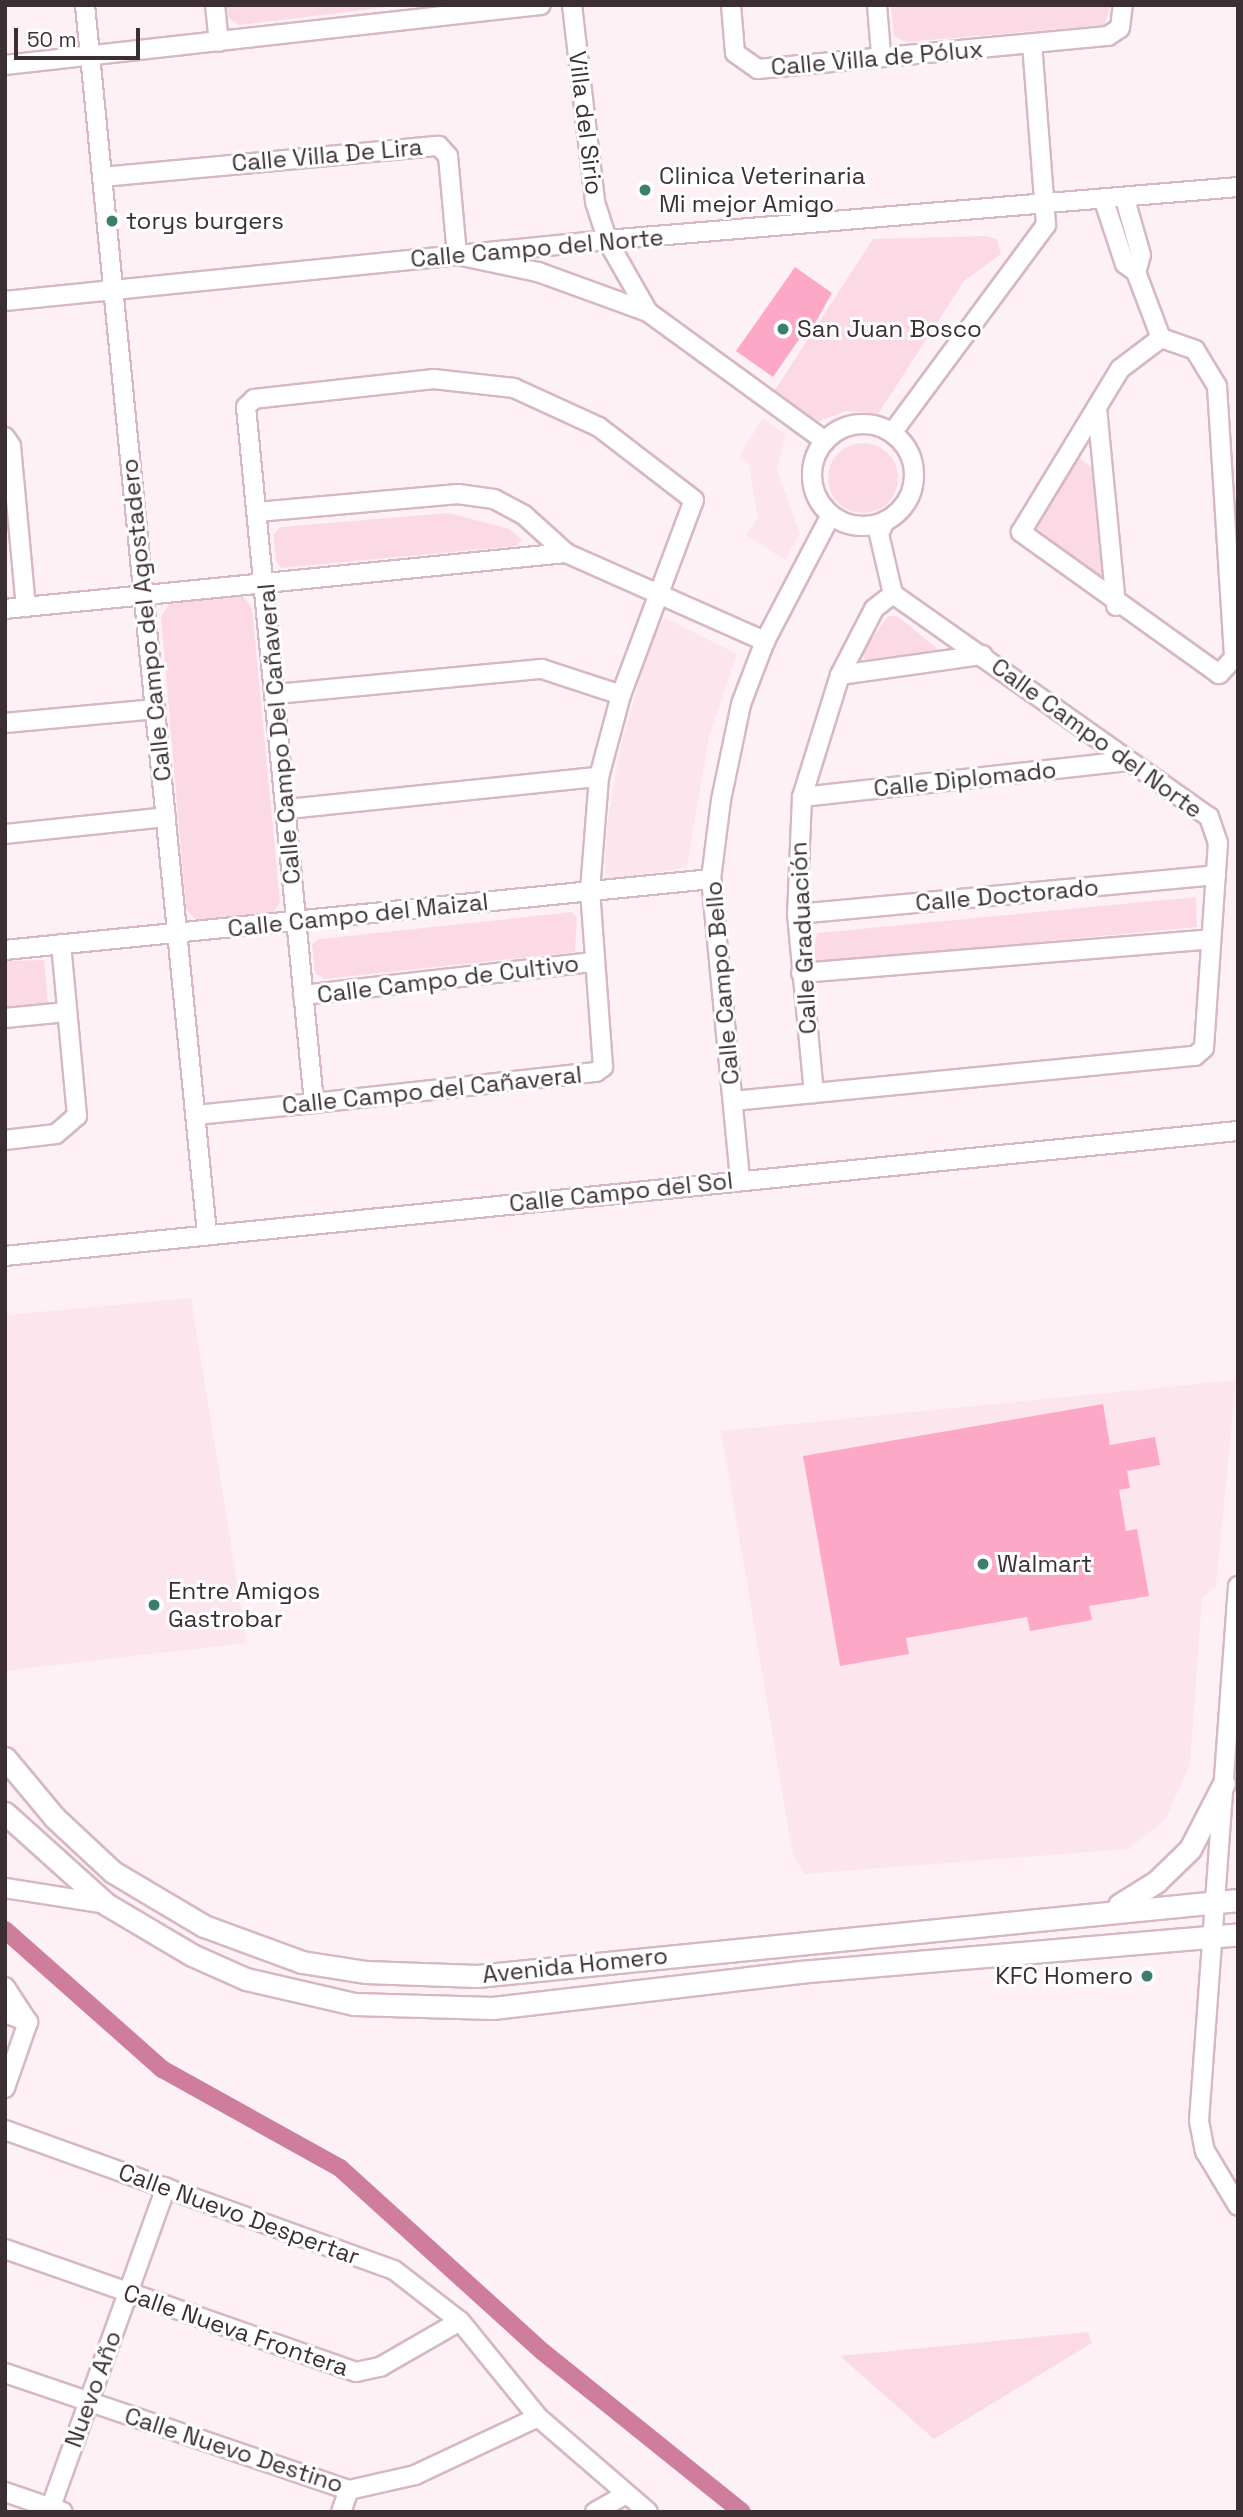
<!DOCTYPE html>
<html>
<head>
<meta charset="utf-8">
<style>
	body { margin:0 }
	#map { position:relative; width:1243px; height:2517px; overflow:hidden; background:#fef1f5; font-family:"Space Grotesk",sans-serif }
	div>[style] { position:absolute }
	.built>* { inset:0; background:#fde5ed }
	.green>* { inset:0; background:#fcdae5 }
	.round { border-radius:50% }
	.canal>* { height:18px; margin:-9px; padding:0 9px; transform-origin:9px; border-radius:9px; background:#cf7d9d }
	.building>* { inset:0; background:#fea8c8 }
	.roads { filter:drop-shadow(2px 0 #d6b8c2) drop-shadow(-2px 0 #d6b8c2) drop-shadow(0 2px #d6b8c2) drop-shadow(0 -2px #d6b8c2) }
	.minor>* { height:18px; margin:-9px; padding:0 9px; transform-origin:9px; border-radius:9px; background:#fff }
	.minor>.ring { margin:-9px; padding:0; box-sizing:content-box; background:none; border:18px solid #fff; border-radius:50% }
	.major>* { height:21px; margin:-10.5px; padding:0 10.5px; transform-origin:10.5px; border-radius:10.5px; background:#fff }
	.dots>* { width:19px; height:19px; translate:-50% -50%; box-sizing:border-box; border:4px solid #fff; border-radius:50% }
	span { translate:-50% -50%; white-space:nowrap; text-align:center; line-height:1.15; -webkit-text-stroke:6px #fff; paint-order:stroke }
	.street-label { font-size:24px; color:#3b2f33 }
	.poi-label { font-size:24px; color:#3b2f33 }
	.left { translate:0 -50%; text-align:left }
	.right { translate:-100% -50%; text-align:right }
	.frame { position:absolute; inset:0; border:7px solid #3b2f33; pointer-events:none }
	.scale { position:absolute; left:14px; top:28px; width:126px; height:32px; box-sizing:border-box; border:4px solid #3b2f33; border-top:0; padding-left:9px; font-size:21px; line-height:24px; white-space:nowrap; color:#3b2f33; -webkit-text-stroke:5px #fff; paint-order:stroke }
</style>
</head>
<body>
<div id="map">
	<div class="built">
		<i style="clip-path:polygon(763px 418px,786px 435px,777px 470px,800px 534px,785px 560px,746px 535px,758px 518px,749px 464px,739px 456px)"></i>
		<i style="clip-path:polygon(665px 618px,737px 654px,709px 737px,687px 867px,612px 881px,605px 873px,608px 819px,621px 746px,651px 640px)"></i>
		<i style="clip-path:polygon(191px 1298px,247px 1643px,5px 1671px,5px 1315px)"></i>
		<i style="clip-path:polygon(1236px 1380px,1216px 1587px,1202px 1598px,1190px 1765px,1165px 1820px,1128px 1849px,804px 1874px,793px 1855px,721px 1431px)"></i>
	</div>
	<div class="green">
		<i style="clip-path:polygon(227px 5px,404px 5px,239px 25px,228px 17px)"></i>
		<i style="clip-path:polygon(891px 5px,1111px 5px,1104px 25px,906px 42px,894px 36px)"></i>
		<i style="clip-path:polygon(985px 236px,997px 239px,1001px 254px,964px 281px,878px 414px,846px 411px,812px 424px,773px 393px,873px 239px)"></i>
		<i class="round" style="left:828px;top:443px;width:70px;height:70px"></i>
		<i style="clip-path:polygon(1080px 458px,1099px 475px,1103px 574px,1096px 580px,1031px 529px)"></i>
		<i style="clip-path:polygon(449px 513px,509px 529px,522px 540px,516px 546px,281px 568px,276px 561px,273px 535px,281px 527px)"></i>
		<i style="clip-path:polygon(242px 595px,252px 608px,280px 902px,274px 912px,197px 921px,186px 909px,161px 617px,169px 604px)"></i>
		<i style="clip-path:polygon(888px 616px,897px 616px,944px 654px,866px 663px,862px 653px)"></i>
		<i style="clip-path:polygon(1196px 897px,1197px 927px,812px 963px,817px 933px)"></i>
		<i style="clip-path:polygon(572px 912px,577px 918px,575px 952px,324px 979px,315px 973px,312px 944px,320px 939px)"></i>
		<i style="clip-path:polygon(44px 960px,48px 1004px,5px 1011px,5px 961px)"></i>
		<i style="clip-path:polygon(1088px 2332px,1092px 2343px,934px 2439px,840px 2356px)"></i>
	</div>
	<div class="canal">
		<i style="left:5px;top:1930px;width:210px;rotate:41.5deg"></i>
		<i style="left:162px;top:2069px;width:204px;rotate:29.1deg"></i>
		<i style="left:340px;top:2168px;width:274px;rotate:42.2deg"></i>
		<i style="left:543px;top:2352px;width:255px;rotate:38.8deg"></i>
	</div>
	<div class="building">
		<i style="clip-path:polygon(795px 267px,832px 293px,805px 341px,800px 338px,773px 377px,736px 351px)"></i>
		<i style="clip-path:polygon(1103px 1404px,1110px 1445px,1155px 1437px,1160px 1465px,1127px 1471px,1130px 1488px,1119px 1490px,1126px 1531px,1137px 1529px,1149px 1596px,1089px 1606px,1092px 1620px,1030px 1631px,1027px 1617px,906px 1638px,909px 1654px,840px 1666px,803px 1456px)"></i>
	</div>
	<div class="roads">
		<div class="minor">
			<i style="left:85px;top:5px;width:1235px;rotate:84.33deg"></i>
			<i style="left:215px;top:5px;width:37px;rotate:84deg"></i>
			<i style="left:572px;top:5px;width:198px;rotate:83.3deg"></i>
			<i style="left:595px;top:202px;width:40px;rotate:72deg"></i>
			<i style="left:607px;top:240px;width:83px;rotate:60.3deg"></i>
			<i style="left:731px;top:5px;width:48px;rotate:85.2deg"></i>
			<i style="left:735px;top:53px;width:28px;rotate:35deg"></i>
			<i style="left:758px;top:69px;width:352px;rotate:-5.4deg"></i>
			<i style="left:1108px;top:36px;width:14px;rotate:-34deg"></i>
			<i style="left:1120px;top:28px;width:23px;rotate:-83deg"></i>
			<i style="left:877px;top:5px;width:49px;rotate:85.3deg"></i>
			<i style="left:5px;top:65px;width:539px;rotate:-6.39deg"></i>
			<i style="left:102px;top:177px;width:338px;rotate:-5.3deg"></i>
			<i style="left:439px;top:146px;width:13px;rotate:48deg"></i>
			<i style="left:448px;top:156px;width:99px;rotate:84.8deg"></i>
			<i style="left:457px;top:255px;width:83px;rotate:11.9deg"></i>
			<i style="left:538px;top:272px;width:117px;rotate:20deg"></i>
			<i style="left:648px;top:312px;width:219px;rotate:36.1deg"></i>
			<i style="left:1125px;top:199px;width:58px;rotate:74.1deg"></i>
			<i style="left:1141px;top:255px;width:18px;rotate:106deg"></i>
			<i style="left:1136px;top:272px;width:71px;rotate:69.3deg"></i>
			<i style="left:1104px;top:201px;width:66px;rotate:71.6deg"></i>
			<i style="left:1125px;top:264px;width:14px;rotate:36deg"></i>
			<i style="left:5px;top:301px;width:605px;rotate:-5.79deg"></i>
			<i style="left:607px;top:240px;width:633px;rotate:-4.8deg"></i>
			<i style="left:1161px;top:338px;width:36px;rotate:19deg"></i>
			<i style="left:1195px;top:350px;width:42px;rotate:58.6deg"></i>
			<i style="left:1217px;top:386px;width:273px;rotate:86.4deg"></i>
			<i style="left:1234px;top:658px;width:22px;rotate:133deg"></i>
			<i style="left:1219px;top:674px;width:244px;rotate:-144.4deg"></i>
			<i style="left:1021px;top:532px;width:191px;rotate:-58.7deg"></i>
			<i style="left:1120px;top:369px;width:51px;rotate:-37.1deg"></i>
			<i style="left:1097px;top:408px;width:199px;rotate:84.5deg"></i>
			<i class="ring" style="left:812px;top:424px;width:84px;height:84px"></i>
			<i style="left:892px;top:433px;width:259px;rotate:-53.5deg"></i>
			<i style="left:1046px;top:225px;width:181px;rotate:-94.4deg"></i>
			<i style="left:5px;top:437px;width:11px;rotate:56deg"></i>
			<i style="left:11px;top:446px;width:162px;rotate:84.7deg"></i>
			<i style="left:257px;top:512px;width:202px;rotate:-5.1deg"></i>
			<i style="left:458px;top:494px;width:36px;rotate:8deg"></i>
			<i style="left:494px;top:499px;width:34px;rotate:28deg"></i>
			<i style="left:524px;top:515px;width:57px;rotate:42.1deg"></i>
			<i style="left:566px;top:553px;width:218px;rotate:23.9deg"></i>
			<i style="left:885px;top:521px;width:14px;rotate:115deg"></i>
			<i style="left:879px;top:534px;width:62px;rotate:76.9deg"></i>
			<i style="left:5px;top:609px;width:564px;rotate:-5.7deg"></i>
			<i style="left:840px;top:675px;width:144px;rotate:-8deg"></i>
			<i style="left:276px;top:694px;width:267px;rotate:-5.4deg"></i>
			<i style="left:542px;top:669px;width:83px;rotate:18.2deg"></i>
			<i style="left:5px;top:723px;width:151px;rotate:-5.3deg"></i>
			<i style="left:802px;top:797px;width:328px;rotate:-6.3deg"></i>
			<i style="left:287px;top:809px;width:314px;rotate:-5.9deg"></i>
			<i style="left:5px;top:834px;width:162px;rotate:-6deg"></i>
			<i style="left:797px;top:914px;width:421px;rotate:-5.3deg"></i>
			<i style="left:5px;top:950px;width:710px;rotate:-5.74deg"></i>
			<i style="left:801px;top:973px;width:411px;rotate:-4.7deg"></i>
			<i style="left:303px;top:995px;width:292px;rotate:-6.5deg"></i>
			<i style="left:5px;top:1018px;width:62px;rotate:-5.5deg"></i>
			<i style="left:733px;top:1101px;width:464px;rotate:-5.6deg"></i>
			<i style="left:1195px;top:1056px;width:12px;rotate:-42deg"></i>
			<i style="left:1204px;top:1048px;width:205px;rotate:-86.1deg"></i>
			<i style="left:1218px;top:843px;width:28px;rotate:-109deg"></i>
			<i style="left:1209px;top:817px;width:387px;rotate:-144.8deg"></i>
			<i style="left:893px;top:594px;width:24px;rotate:142deg"></i>
			<i style="left:874px;top:609px;width:74px;rotate:117.3deg"></i>
			<i style="left:840px;top:675px;width:128px;rotate:107.3deg"></i>
			<i style="left:802px;top:797px;width:117px;rotate:92.4deg"></i>
			<i style="left:797px;top:914px;width:180px;rotate:84.6deg"></i>
			<i style="left:196px;top:1115px;width:119px;rotate:-5.8deg"></i>
			<i style="left:314px;top:1103px;width:284px;rotate:-6.3deg"></i>
			<i style="left:596px;top:1072px;width:9px;rotate:-36deg"></i>
			<i style="left:603px;top:1067px;width:176px;rotate:-94.2deg"></i>
			<i style="left:590px;top:891px;width:114px;rotate:-85.5deg"></i>
			<i style="left:599px;top:777px;width:85px;rotate:-75deg"></i>
			<i style="left:621px;top:695px;width:208px;rotate:-69.5deg"></i>
			<i style="left:694px;top:500px;width:120px;rotate:-142.5deg"></i>
			<i style="left:599px;top:427px;width:94px;rotate:-155.4deg"></i>
			<i style="left:514px;top:388px;width:81px;rotate:-173.6deg"></i>
			<i style="left:434px;top:379px;width:181px;rotate:173.7deg"></i>
			<i style="left:254px;top:399px;width:11px;rotate:135deg"></i>
			<i style="left:246px;top:407px;width:699px;rotate:84.42deg"></i>
			<i style="left:5px;top:1140px;width:51px;rotate:-6.7deg"></i>
			<i style="left:56px;top:1134px;width:28px;rotate:-41deg"></i>
			<i style="left:77px;top:1116px;width:173px;rotate:-95.3deg"></i>
			<i style="left:740px;top:1179px;width:301px;rotate:-95.5deg"></i>
			<i style="left:711px;top:879px;width:80px;rotate:-82.8deg"></i>
			<i style="left:721px;top:800px;width:98px;rotate:-78.2deg"></i>
			<i style="left:741px;top:704px;width:67px;rotate:-69.1deg"></i>
			<i style="left:765px;top:641px;width:142px;rotate:-62.4deg"></i>
			<i style="left:5px;top:1256px;width:1239px;rotate:-5.79deg"></i>
			<i style="left:1238px;top:1586px;width:536px;rotate:94.17deg"></i>
			<i style="left:1199px;top:2121px;width:31px;rotate:79deg"></i>
			<i style="left:1205px;top:2151px;width:64px;rotate:59deg"></i>
			<i style="left:5px;top:1888px;width:102px;rotate:9deg"></i>
			<i style="left:5px;top:1987px;width:42px;rotate:56.7deg"></i>
			<i style="left:5px;top:2013px;width:25px;rotate:21deg"></i>
			<i style="left:5px;top:2088px;width:70px;rotate:-70.8deg"></i>
			<i style="left:5px;top:2130px;width:413px;rotate:19.8deg"></i>
			<i style="left:394px;top:2270px;width:83px;rotate:37.7deg"></i>
			<i style="left:460px;top:2321px;width:124px;rotate:50.9deg"></i>
			<i style="left:538px;top:2417px;width:145px;rotate:40.8deg"></i>
			<i style="left:5px;top:2249px;width:372px;rotate:19.3deg"></i>
			<i style="left:356px;top:2372px;width:25px;rotate:-12deg"></i>
			<i style="left:380px;top:2367px;width:92px;rotate:-29.9deg"></i>
			<i style="left:5px;top:2373px;width:363px;rotate:18.8deg"></i>
			<i style="left:349px;top:2490px;width:68px;rotate:-12.8deg"></i>
			<i style="left:415px;top:2475px;width:136px;rotate:-25.2deg"></i>
			<i style="left:5px;top:2492px;width:61px;rotate:19deg"></i>
			<i style="left:49px;top:2512px;width:345px;rotate:-70.2deg"></i>
			<i style="left:341px;top:2512px;width:23px;rotate:-70deg"></i>
			<i style="left:595px;top:2512px;width:36px;rotate:-30deg"></i>
		</div>
		<div class="major">
			<i style="left:5px;top:1758px;width:78px;rotate:50.2deg"></i>
			<i style="left:55px;top:1818px;width:79px;rotate:43deg"></i>
			<i style="left:113px;top:1872px;width:106px;rotate:30.7deg"></i>
			<i style="left:204px;top:1926px;width:104px;rotate:20.2deg"></i>
			<i style="left:302px;top:1962px;width:65px;rotate:8.9deg"></i>
			<i style="left:366px;top:1972px;width:111px;rotate:2.1deg"></i>
			<i style="left:477px;top:1976px;width:765px;rotate:-5.7deg"></i>
			<i style="left:5px;top:1813px;width:136px;rotate:42deg"></i>
			<i style="left:106px;top:1904px;width:100px;rotate:30.7deg"></i>
			<i style="left:192px;top:1955px;width:59px;rotate:24deg"></i>
			<i style="left:246px;top:1979px;width:111px;rotate:13deg"></i>
			<i style="left:354px;top:2004px;width:139px;rotate:1.6deg"></i>
			<i style="left:493px;top:2008px;width:308px;rotate:-6.7deg"></i>
			<i style="left:799px;top:1972px;width:441px;rotate:-4.9deg"></i>
			<i style="left:1119px;top:1905px;width:44px;rotate:-31.9deg"></i>
			<i style="left:1156px;top:1882px;width:47px;rotate:-44.1deg"></i>
			<i style="left:1190px;top:1849px;width:74px;rotate:-62.7deg"></i>
		</div>
	</div>
	<div class="dots">
		<i style="left:645px;top:190px;background:#3c7e6e"></i>
		<i style="left:112px;top:221px;background:#3c7e6e"></i>
		<i style="left:783px;top:329px;background:#3c7e6e"></i>
		<i style="left:983px;top:1564px;background:#3c7e6e"></i>
		<i style="left:154px;top:1605px;background:#3c7e6e"></i>
		<i style="left:1147px;top:1976px;background:#3c7e6e"></i>
	</div>
	<div class="street-label">
		<span style="left:877px;top:58px;rotate:-5deg">Calle Villa de Pólux</span>
		<span style="left:586px;top:123px;rotate:83deg">Villa del Sirio</span>
		<span style="left:327px;top:155px;rotate:-5deg">Calle Villa De Lira</span>
		<span style="left:537px;top:248px;rotate:-5deg">Calle Campo del Norte</span>
		<span style="left:146px;top:620px;rotate:-96deg">Calle Campo del Agostadero</span>
		<span style="left:279px;top:734px;rotate:-95deg">Calle Campo Del Cañaveral</span>
		<span style="left:1097px;top:738px;rotate:36deg">Calle Campo del Norte</span>
		<span style="left:965px;top:779px;rotate:-6deg">Calle Diplomado</span>
		<span style="left:1007px;top:895px;rotate:-5deg">Calle Doctorado</span>
		<span style="left:358px;top:915px;rotate:-6deg">Calle Campo del Maizal</span>
		<span style="left:803px;top:938px;rotate:-93deg">Calle Graduación</span>
		<span style="left:448px;top:979px;rotate:-7deg">Calle Campo de Cultivo</span>
		<span style="left:722px;top:983px;rotate:-95deg">Calle Campo Bello</span>
		<span style="left:432px;top:1090px;rotate:-6deg">Calle Campo del Cañaveral</span>
		<span style="left:621px;top:1192px;rotate:-6deg">Calle Campo del Sol</span>
		<span style="left:575px;top:1965px;rotate:-6deg">Avenida Homero</span>
		<span style="left:239px;top:2214px;rotate:20deg">Calle Nuevo Despertar</span>
		<span style="left:236px;top:2330px;rotate:19deg">Calle Nueva Frontera</span>
		<span style="left:93px;top:2389px;rotate:-70deg">Nuevo Año</span>
		<span style="left:234px;top:2450px;rotate:18deg">Calle Nuevo Destino</span>
	</div>
	<div class="poi-label">
		<span class="left" style="left:659px;top:190px">Clinica Veterinaria<br>Mi mejor Amigo</span>
		<span class="left" style="left:126px;top:221px">torys burgers</span>
		<span class="left" style="left:797px;top:329px">San Juan Bosco</span>
		<span class="left" style="left:997px;top:1564px">Walmart</span>
		<span class="left" style="left:168px;top:1605px">Entre Amigos<br>Gastrobar</span>
		<span class="right" style="left:1133px;top:1976px">KFC Homero</span>
	</div>
	<div class="frame"></div>
	<div class="scale">50 m</div>
</div>
</body>
</html>
